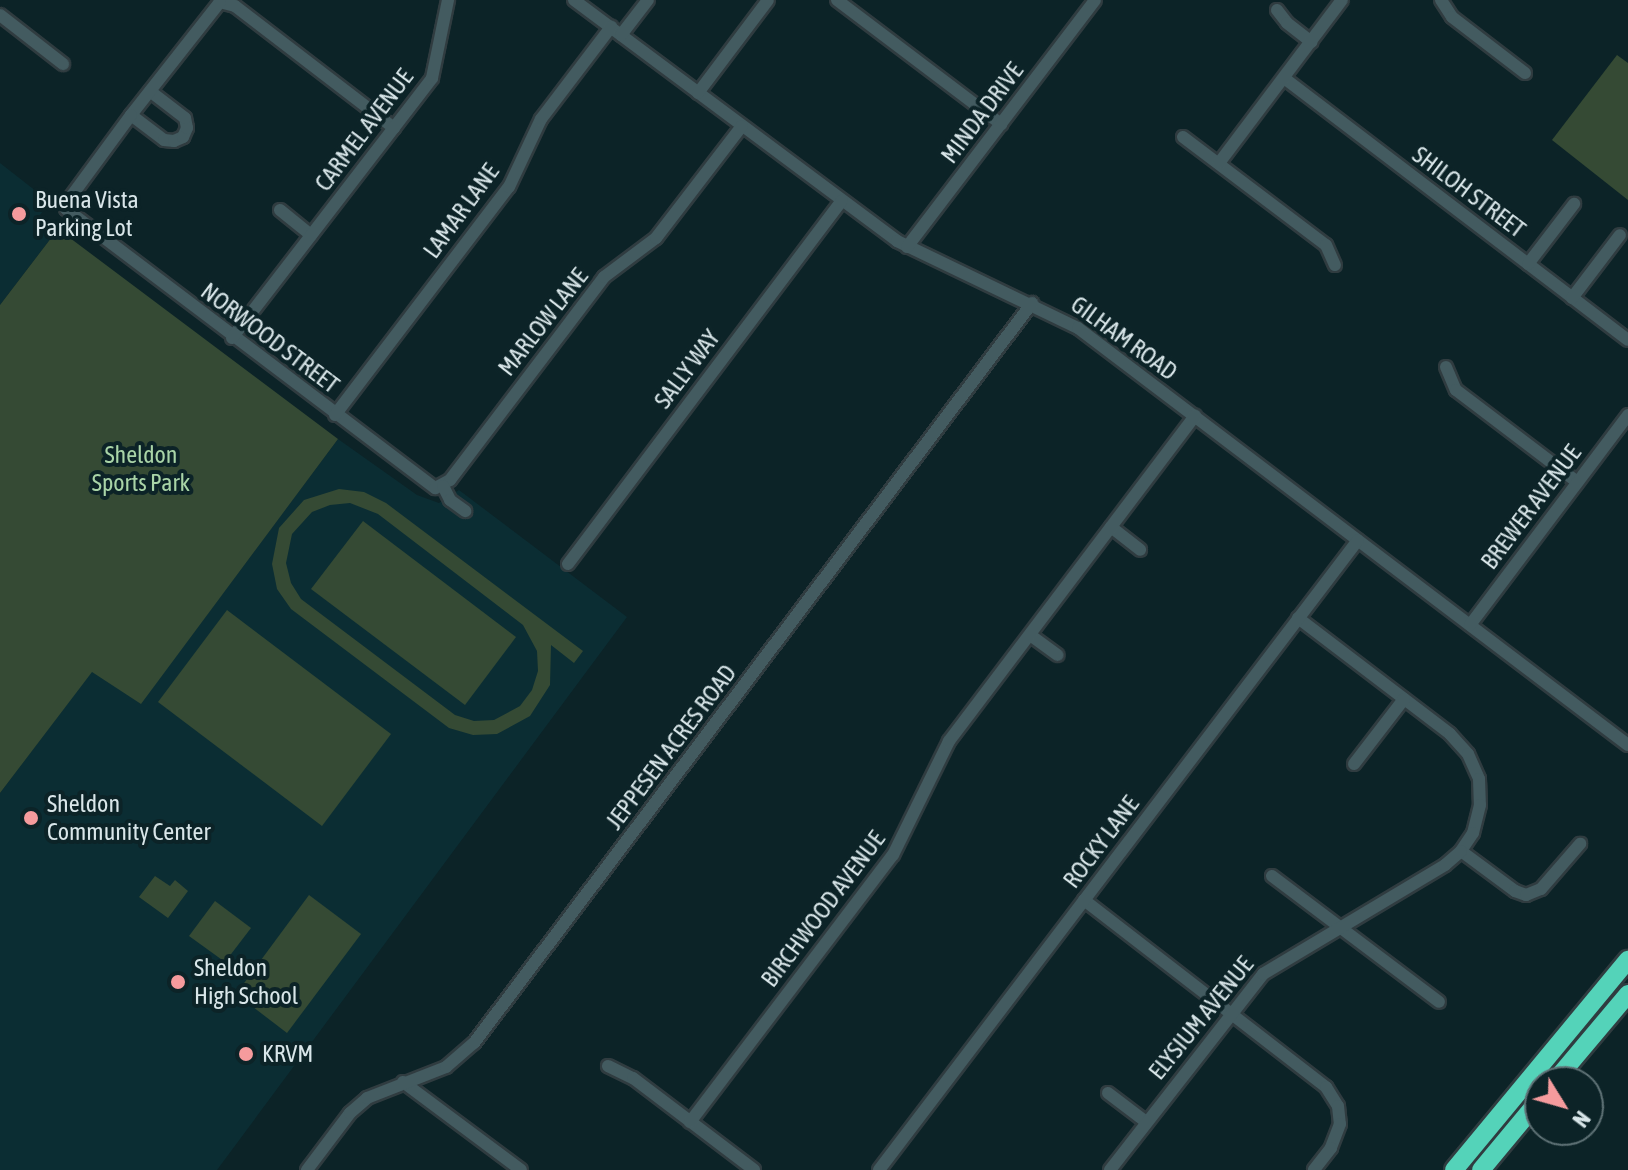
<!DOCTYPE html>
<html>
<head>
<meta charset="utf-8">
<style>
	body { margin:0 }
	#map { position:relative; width:1628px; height:1170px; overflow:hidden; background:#0c2327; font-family:"Asap Condensed",sans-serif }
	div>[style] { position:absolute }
	.built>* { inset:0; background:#0b2d33 }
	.green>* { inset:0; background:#354a34 }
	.roads { filter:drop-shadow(2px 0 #303c40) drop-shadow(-2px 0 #303c40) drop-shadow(0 2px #303c40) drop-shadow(0 -2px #303c40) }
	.minor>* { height:12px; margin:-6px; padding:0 6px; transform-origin:6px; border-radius:6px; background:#435b60 }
	.highway>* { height:18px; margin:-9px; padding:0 9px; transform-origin:9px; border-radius:9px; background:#54d3b9 }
	.dots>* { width:22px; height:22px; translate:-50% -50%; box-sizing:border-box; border:4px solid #0c2327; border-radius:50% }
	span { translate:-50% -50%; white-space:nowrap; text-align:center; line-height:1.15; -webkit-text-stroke:8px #0c2327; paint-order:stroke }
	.street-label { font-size:24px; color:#d9e6e9 }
	.poi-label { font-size:24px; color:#d9e6e9 }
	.left { translate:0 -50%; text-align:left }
	.park-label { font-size:24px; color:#a9d4a7 }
	.north { position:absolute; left:1524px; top:1066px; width:80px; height:80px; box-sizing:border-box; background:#0c2327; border:2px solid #5e7175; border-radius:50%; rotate:127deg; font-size:22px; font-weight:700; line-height:32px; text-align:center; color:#d9e6e9 }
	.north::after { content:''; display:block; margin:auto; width:28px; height:36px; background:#f59b9d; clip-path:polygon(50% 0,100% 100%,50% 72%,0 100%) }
</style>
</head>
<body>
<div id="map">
	<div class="built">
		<i style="clip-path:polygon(0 163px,50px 202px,40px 215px,58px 229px,0 305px)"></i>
		<i style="clip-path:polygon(338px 439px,417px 495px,439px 503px,459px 490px,627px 617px,217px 1170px,0 1170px,0 793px,92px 671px,141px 703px)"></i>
	</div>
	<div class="green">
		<i style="clip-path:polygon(1617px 55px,1628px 63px,1628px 200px,1552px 140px)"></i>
		<i style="clip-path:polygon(58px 229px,338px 439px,141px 704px,92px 672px,0 793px,0 305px)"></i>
		<i style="clip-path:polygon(evenodd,339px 489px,364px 492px,386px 503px,583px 651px,574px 663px,551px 645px,550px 685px,530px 716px,497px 734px,473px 735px,449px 728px,291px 609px,277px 589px,272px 564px,279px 528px,304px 500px,339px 489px,350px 503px,378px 514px,523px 625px,537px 651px,538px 671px,532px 690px,520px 706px,494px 720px,474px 721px,455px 715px,301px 599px,291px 583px,286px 563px,292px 534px,312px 512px,330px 505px,350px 503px)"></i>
		<i style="clip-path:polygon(363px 521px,516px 637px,465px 705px,311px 589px)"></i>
		<i style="clip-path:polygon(227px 610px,391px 734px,322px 826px,158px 702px)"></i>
		<i style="clip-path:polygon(155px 876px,170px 886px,175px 880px,188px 891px,168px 918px,139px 897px)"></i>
		<i style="clip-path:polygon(309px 895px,361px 934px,287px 1033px,236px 994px)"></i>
		<i style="clip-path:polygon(215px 901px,251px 928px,225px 962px,189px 936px)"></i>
	</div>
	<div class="roads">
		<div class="minor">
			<i style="left:574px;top:0;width:403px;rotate:36.7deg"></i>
			<i style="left:897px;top:241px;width:201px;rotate:25.7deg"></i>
			<i style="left:1078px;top:328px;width:690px;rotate:37.17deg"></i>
			<i style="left:837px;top:0;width:206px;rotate:37.1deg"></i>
			<i style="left:1441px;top:0;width:20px;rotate:57deg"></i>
			<i style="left:1452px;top:17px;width:92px;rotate:37.5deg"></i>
			<i style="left:1277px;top:10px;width:16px;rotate:52deg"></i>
			<i style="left:1287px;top:23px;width:31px;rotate:38deg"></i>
			<i style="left:0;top:15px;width:80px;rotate:37.9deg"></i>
			<i style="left:621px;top:35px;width:44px;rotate:-52.4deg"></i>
			<i style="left:1284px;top:78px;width:432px;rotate:37.3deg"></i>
			<i style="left:698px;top:93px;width:116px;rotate:-53deg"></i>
			<i style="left:131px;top:115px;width:41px;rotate:37.1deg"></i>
			<i style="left:164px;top:140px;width:10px;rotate:6deg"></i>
			<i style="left:174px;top:141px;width:10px;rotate:-24deg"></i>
			<i style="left:183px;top:137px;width:10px;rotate:-66deg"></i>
			<i style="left:187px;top:128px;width:10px;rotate:-101deg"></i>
			<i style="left:185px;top:118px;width:44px;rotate:-142.4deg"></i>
			<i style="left:394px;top:128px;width:200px;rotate:-142.5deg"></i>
			<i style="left:235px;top:6px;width:16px;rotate:-165deg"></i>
			<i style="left:220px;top:2px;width:144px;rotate:128.2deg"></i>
			<i style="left:131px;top:115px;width:108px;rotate:126.3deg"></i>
			<i style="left:67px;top:202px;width:7px;rotate:98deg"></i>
			<i style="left:66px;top:209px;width:463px;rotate:37.1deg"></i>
			<i style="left:435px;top:488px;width:17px;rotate:-28deg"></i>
			<i style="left:450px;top:480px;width:255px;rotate:-52.8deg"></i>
			<i style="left:604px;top:277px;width:65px;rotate:-36.9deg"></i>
			<i style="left:656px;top:238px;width:141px;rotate:-52.5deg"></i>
			<i style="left:1183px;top:137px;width:179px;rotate:37.1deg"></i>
			<i style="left:1326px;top:245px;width:22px;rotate:66deg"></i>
			<i style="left:1219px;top:163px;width:204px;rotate:-53deg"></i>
			<i style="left:280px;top:210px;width:40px;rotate:39deg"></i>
			<i style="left:907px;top:247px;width:310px;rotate:-52.7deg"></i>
			<i style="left:1528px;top:264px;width:76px;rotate:-52.5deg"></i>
			<i style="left:1572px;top:298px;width:79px;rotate:-52.7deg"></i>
			<i style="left:232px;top:338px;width:328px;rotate:-52.4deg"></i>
			<i style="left:432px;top:78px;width:80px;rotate:-78.4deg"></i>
			<i style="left:1446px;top:367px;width:25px;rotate:67deg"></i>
			<i style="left:1456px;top:390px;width:152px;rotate:37.2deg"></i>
			<i style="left:335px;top:415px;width:287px;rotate:-52.7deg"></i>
			<i style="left:509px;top:187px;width:75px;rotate:-64.8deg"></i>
			<i style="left:541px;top:119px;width:116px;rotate:-52.7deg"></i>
			<i style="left:443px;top:486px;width:16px;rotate:63deg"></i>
			<i style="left:450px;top:500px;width:19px;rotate:36deg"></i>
			<i style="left:1111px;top:527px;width:37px;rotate:38deg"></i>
			<i style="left:568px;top:564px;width:455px;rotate:-53deg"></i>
			<i style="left:1298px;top:618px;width:191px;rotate:37.3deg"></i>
			<i style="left:1450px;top:734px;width:27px;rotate:48deg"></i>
			<i style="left:1468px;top:754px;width:27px;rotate:66deg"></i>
			<i style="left:1479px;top:779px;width:26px;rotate:88deg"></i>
			<i style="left:1480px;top:805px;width:29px;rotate:104deg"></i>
			<i style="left:1473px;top:833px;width:22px;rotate:124deg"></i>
			<i style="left:1461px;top:851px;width:67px;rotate:36.5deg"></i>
			<i style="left:1515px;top:891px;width:12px;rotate:20deg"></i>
			<i style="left:1526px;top:895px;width:16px;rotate:-22deg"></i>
			<i style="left:1541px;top:889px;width:60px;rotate:-49.1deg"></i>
			<i style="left:1470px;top:625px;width:263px;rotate:-53deg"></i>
			<i style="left:1030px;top:635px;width:34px;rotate:36deg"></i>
			<i style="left:1354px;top:764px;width:82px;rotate:-52.4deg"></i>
			<i style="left:1272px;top:876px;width:209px;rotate:37deg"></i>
			<i style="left:1084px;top:900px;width:306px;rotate:37.7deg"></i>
			<i style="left:1326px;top:1087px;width:22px;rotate:58deg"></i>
			<i style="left:1338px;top:1106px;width:18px;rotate:84deg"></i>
			<i style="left:1340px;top:1124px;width:26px;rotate:111deg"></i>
			<i style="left:1331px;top:1148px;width:28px;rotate:128deg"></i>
			<i style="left:608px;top:1066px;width:28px;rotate:26deg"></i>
			<i style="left:633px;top:1078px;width:152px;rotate:37.2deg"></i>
			<i style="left:403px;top:1082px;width:147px;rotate:36.7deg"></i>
			<i style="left:1108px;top:1093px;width:48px;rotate:37.3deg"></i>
			<i style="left:690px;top:1122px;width:335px;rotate:-52.8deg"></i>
			<i style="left:893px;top:855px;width:127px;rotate:-63.8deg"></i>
			<i style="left:949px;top:741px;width:408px;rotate:-52.9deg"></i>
			<i style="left:307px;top:1170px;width:71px;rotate:-53deg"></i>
			<i style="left:350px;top:1113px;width:23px;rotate:-41deg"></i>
			<i style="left:367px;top:1098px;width:85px;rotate:-21.4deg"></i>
			<i style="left:446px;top:1067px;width:37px;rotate:-41deg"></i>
			<i style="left:474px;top:1043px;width:927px;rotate:-52.98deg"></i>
			<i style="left:879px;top:1170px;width:791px;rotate:-52.75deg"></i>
			<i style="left:1110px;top:1170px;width:249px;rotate:-52deg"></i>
			<i style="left:1263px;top:974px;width:212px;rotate:-30.9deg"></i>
			<i style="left:1445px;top:865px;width:21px;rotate:-41deg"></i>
		</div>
		<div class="highway">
			<i style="left:1554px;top:1082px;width:115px;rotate:-49.9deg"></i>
			<i style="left:1454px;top:1170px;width:273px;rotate:-50.4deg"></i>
			<i style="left:1481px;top:1170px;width:92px;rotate:-50.3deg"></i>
		</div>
	</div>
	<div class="dots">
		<i style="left:19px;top:214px;background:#f59b9d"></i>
		<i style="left:31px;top:818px;background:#f59b9d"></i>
		<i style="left:178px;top:982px;background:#f59b9d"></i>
		<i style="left:246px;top:1054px;background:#f59b9d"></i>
	</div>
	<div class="street-label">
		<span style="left:982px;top:113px;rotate:-53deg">MINDA DRIVE</span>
		<span style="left:364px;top:130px;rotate:-53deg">CARMEL AVENUE</span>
		<span style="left:1469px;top:192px;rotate:37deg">SHILOH STREET</span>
		<span style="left:461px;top:211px;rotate:-54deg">LAMAR LANE</span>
		<span style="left:543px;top:322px;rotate:-52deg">MARLOW LANE</span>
		<span style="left:270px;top:338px;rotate:37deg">NORWOOD STREET</span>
		<span style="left:1124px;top:338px;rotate:36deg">GILHAM ROAD</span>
		<span style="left:687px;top:369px;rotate:-53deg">SALLY WAY</span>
		<span style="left:1531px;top:507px;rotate:-53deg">BREWER AVENUE</span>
		<span style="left:671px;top:747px;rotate:-53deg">JEPPESEN ACRES ROAD</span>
		<span style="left:1101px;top:842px;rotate:-53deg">ROCKY LANE</span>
		<span style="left:823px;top:909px;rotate:-53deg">BIRCHWOOD AVENUE</span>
		<span style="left:1201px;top:1018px;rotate:-51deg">ELYSIUM AVENUE</span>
	</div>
	<div class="poi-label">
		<span class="left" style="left:35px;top:214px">Buena Vista<br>Parking Lot</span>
		<span class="left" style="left:47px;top:818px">Sheldon<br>Community Center</span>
		<span class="left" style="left:194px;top:982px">Sheldon<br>High School</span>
		<span class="left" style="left:262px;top:1054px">KRVM</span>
	</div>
	<div class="park-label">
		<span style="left:141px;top:469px">Sheldon<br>Sports Park</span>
	</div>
	<div class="north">N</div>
</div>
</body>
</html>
